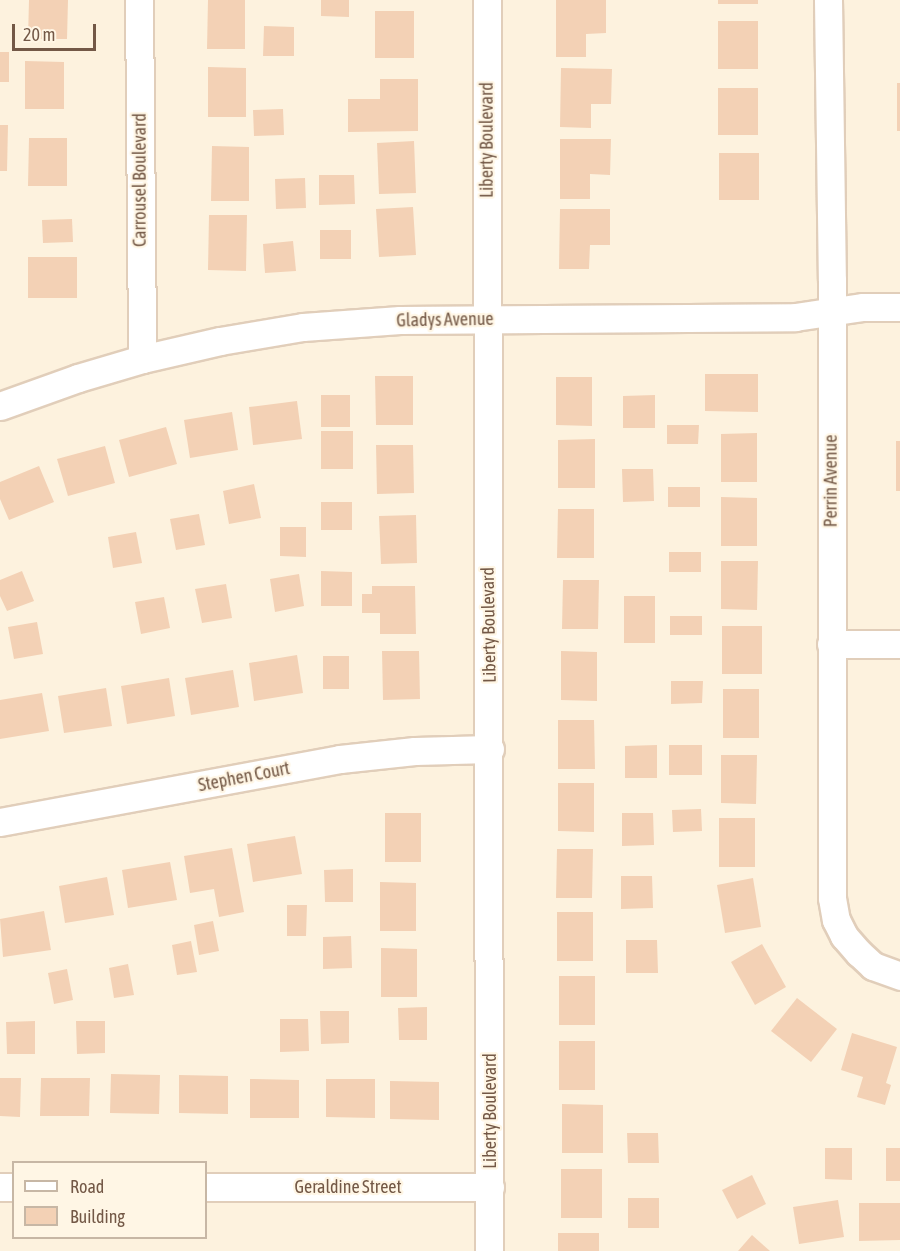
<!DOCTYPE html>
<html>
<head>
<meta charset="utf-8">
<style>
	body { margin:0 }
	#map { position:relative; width:900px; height:1251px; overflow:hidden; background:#fdf2de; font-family:"Asap Condensed",sans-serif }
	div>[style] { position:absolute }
	.building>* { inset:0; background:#f3d1b5 }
	.roads { filter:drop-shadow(2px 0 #e1ceba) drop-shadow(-2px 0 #e1ceba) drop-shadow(0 2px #e1ceba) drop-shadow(0 -2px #e1ceba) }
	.minor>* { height:27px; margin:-13.5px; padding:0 13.5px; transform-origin:13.5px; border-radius:13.5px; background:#fff }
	span { translate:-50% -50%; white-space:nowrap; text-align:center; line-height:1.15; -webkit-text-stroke:4.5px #fff6e5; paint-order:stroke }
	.street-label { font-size:18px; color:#735846 }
	.legend { position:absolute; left:12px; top:1161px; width:195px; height:78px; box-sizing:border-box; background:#fff6e5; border:2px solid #c7b7a5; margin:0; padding:8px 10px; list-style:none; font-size:18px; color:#735846 }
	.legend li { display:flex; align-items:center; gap:12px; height:30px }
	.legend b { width:30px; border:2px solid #c7b7a5 }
	.scale { position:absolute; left:12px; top:24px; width:84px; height:27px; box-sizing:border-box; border:3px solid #735846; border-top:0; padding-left:8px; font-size:18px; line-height:21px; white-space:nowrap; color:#735846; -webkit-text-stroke:4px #fff6e5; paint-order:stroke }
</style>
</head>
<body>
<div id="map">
	<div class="building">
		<i style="clip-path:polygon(29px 0,68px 0,67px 39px,28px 39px)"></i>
		<i style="clip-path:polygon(208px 0,245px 0,245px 49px,207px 49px)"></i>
		<i style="clip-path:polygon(321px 0,349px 0,349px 17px,321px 16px)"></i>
		<i style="clip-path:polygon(556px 0,606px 0,606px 33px,586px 34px,586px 57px,556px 57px)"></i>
		<i style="clip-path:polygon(718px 0,758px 0,758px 4px,718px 4px)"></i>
		<i style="clip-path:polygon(375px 11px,414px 11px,414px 58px,375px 58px)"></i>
		<i style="clip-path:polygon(718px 21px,758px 21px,758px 69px,718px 69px)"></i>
		<i style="clip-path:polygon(264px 26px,294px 27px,294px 56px,263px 56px)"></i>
		<i style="clip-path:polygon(0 52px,9px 52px,9px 82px,0 82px)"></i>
		<i style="clip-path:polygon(25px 61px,64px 62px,64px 109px,25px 109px)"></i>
		<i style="clip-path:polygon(208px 67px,246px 68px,246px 117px,208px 117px)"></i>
		<i style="clip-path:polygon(561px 68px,612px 69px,611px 104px,591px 104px,591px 128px,560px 127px)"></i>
		<i style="clip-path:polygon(380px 79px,418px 79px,418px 131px,348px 132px,348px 99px,380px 99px)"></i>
		<i style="clip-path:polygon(897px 83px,900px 83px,900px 131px,897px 131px)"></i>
		<i style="clip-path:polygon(718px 88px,758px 88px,758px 135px,718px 135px)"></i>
		<i style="clip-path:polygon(283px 109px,284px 135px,254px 136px,253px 110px)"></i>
		<i style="clip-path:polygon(0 125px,8px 125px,7px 171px,0 171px)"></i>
		<i style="clip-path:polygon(29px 138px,67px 138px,67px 186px,28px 186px)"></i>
		<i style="clip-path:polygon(560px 139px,611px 139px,610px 175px,590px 174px,590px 199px,560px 199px)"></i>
		<i style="clip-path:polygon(414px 141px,416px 193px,379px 194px,377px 143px)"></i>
		<i style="clip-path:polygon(212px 146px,249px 147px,249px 201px,211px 201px)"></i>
		<i style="clip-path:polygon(719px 153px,759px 153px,759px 200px,719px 200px)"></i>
		<i style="clip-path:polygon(319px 175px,354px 175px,355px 204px,319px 205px)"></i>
		<i style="clip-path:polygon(305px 178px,306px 208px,276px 209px,275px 179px)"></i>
		<i style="clip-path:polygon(413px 207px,416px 255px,379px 257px,376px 209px)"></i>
		<i style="clip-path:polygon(560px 209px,610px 209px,610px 245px,590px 245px,589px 269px,559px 269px)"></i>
		<i style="clip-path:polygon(209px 215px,247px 215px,246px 271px,208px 270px)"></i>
		<i style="clip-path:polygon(72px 219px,73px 242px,43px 243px,42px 220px)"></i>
		<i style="clip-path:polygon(320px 230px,351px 230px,351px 259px,320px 259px)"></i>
		<i style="clip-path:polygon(293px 241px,296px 271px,265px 273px,263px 244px)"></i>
		<i style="clip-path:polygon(28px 257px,77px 257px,77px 298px,28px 298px)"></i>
		<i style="clip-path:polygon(705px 374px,758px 374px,758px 412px,705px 411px)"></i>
		<i style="clip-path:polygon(375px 376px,413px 376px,413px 425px,376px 425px)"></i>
		<i style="clip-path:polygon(556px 377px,592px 377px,592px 426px,556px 425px)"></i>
		<i style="clip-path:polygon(321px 395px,350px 395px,350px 427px,321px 427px)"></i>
		<i style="clip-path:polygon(655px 395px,655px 428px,623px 428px,623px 396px)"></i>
		<i style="clip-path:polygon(297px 401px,302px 439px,253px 445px,249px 407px)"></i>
		<i style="clip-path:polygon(232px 412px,238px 450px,190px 458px,184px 420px)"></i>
		<i style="clip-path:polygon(667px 425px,699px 425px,698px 444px,667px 444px)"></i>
		<i style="clip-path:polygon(166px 427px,177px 464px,129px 477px,119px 440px)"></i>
		<i style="clip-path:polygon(321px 431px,353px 431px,353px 469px,321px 469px)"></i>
		<i style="clip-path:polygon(757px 433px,757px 482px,721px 482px,721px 434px)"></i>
		<i style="clip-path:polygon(595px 439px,595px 488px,558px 488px,558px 440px)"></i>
		<i style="clip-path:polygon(896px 441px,900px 441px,900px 491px,896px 491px)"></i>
		<i style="clip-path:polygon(376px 445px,413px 445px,414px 493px,377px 494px)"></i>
		<i style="clip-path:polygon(105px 446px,115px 483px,68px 496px,57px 459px)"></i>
		<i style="clip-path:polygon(39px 466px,54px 502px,9px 520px,0 499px,0 482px)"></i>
		<i style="clip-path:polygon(622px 469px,653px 469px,654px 501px,623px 502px)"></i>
		<i style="clip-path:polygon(254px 484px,261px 518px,229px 524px,223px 491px)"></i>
		<i style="clip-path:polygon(668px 487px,700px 487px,700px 507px,668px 507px)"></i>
		<i style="clip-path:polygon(721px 497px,757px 498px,757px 546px,721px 546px)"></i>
		<i style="clip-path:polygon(321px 502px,352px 502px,352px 530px,321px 530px)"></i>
		<i style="clip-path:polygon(558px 509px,594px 509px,594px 558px,557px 558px)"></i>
		<i style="clip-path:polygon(199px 514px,205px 545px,176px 550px,170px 519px)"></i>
		<i style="clip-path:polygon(416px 515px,417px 563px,381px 564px,379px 516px)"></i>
		<i style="clip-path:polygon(280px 527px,306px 527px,306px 557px,280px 556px)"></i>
		<i style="clip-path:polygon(136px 532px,142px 563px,113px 568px,108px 537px)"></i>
		<i style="clip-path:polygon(669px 552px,701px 552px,701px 572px,669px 572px)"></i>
		<i style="clip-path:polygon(721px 561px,758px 561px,757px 610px,721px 609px)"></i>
		<i style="clip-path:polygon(22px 571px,34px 601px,7px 611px,0 596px,0 580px)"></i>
		<i style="clip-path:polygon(321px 571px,352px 572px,352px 606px,321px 606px)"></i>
		<i style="clip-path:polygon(299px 574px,304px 606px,275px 612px,270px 579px)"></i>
		<i style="clip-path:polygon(563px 580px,599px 580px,598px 629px,562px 629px)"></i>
		<i style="clip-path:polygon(226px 584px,232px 618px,202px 623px,195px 589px)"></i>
		<i style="clip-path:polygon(372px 586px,415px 586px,416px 634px,380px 634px,380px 613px,362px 613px,362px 594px,372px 594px)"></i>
		<i style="clip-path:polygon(624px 596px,655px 596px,655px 643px,624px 643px)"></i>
		<i style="clip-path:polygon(164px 597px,170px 628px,141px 634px,135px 602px)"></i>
		<i style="clip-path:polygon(670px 616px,702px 616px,702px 635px,670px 635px)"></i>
		<i style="clip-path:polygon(37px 622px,43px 654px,14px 659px,8px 627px)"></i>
		<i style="clip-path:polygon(722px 626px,762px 626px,762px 674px,722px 674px)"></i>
		<i style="clip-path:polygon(382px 651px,419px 651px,420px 699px,383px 700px)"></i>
		<i style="clip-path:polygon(561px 651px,597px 652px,597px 701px,561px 700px)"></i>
		<i style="clip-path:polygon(297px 655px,303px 693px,254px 701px,249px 663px)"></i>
		<i style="clip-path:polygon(323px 656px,349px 656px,349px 689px,323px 689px)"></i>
		<i style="clip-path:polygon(233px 670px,239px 707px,191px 715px,185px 678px)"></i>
		<i style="clip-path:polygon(169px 678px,175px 716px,127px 724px,121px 686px)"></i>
		<i style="clip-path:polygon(671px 681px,703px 681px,702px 703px,671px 704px)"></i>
		<i style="clip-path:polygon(106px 688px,112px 726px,64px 733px,58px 696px)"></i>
		<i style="clip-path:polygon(723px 689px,759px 689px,759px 738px,723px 738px)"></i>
		<i style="clip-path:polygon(42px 693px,49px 731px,0 739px,0 700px)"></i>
		<i style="clip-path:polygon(558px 720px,594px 720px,595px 769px,558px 769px)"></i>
		<i style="clip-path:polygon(657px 745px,657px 778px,625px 778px,625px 746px)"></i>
		<i style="clip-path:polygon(669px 745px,702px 745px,702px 775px,669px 775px)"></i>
		<i style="clip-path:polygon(721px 755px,757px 755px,756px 804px,721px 803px)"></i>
		<i style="clip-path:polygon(558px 783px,594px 783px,594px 832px,558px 831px)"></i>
		<i style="clip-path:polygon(701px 809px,702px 831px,673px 832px,672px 810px)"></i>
		<i style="clip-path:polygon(385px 813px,421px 813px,421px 862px,385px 862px)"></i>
		<i style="clip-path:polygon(622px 813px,653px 813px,654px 845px,622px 846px)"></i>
		<i style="clip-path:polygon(719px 818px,755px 818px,755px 867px,719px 867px)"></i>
		<i style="clip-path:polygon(295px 836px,302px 874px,253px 882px,247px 844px)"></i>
		<i style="clip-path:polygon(232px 848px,244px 912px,219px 917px,214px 889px,190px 893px,184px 856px)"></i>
		<i style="clip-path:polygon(557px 849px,593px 849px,592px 898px,556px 898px)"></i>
		<i style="clip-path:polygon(170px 862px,177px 900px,128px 908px,122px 870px)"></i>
		<i style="clip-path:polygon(353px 869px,353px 902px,325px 902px,324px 870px)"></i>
		<i style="clip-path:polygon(621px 876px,652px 876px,653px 908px,621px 909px)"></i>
		<i style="clip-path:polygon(107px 877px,114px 915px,65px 923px,59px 886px)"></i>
		<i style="clip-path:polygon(753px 878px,761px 927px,725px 933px,717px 885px)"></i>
		<i style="clip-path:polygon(380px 882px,416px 883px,416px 931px,380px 931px)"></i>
		<i style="clip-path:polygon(287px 905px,307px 905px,306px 936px,287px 936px)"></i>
		<i style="clip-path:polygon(44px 911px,51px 950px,3px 957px,0 919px)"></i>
		<i style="clip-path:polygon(557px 912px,593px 912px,593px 961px,557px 961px)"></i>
		<i style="clip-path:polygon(213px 921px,219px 951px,199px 955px,194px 925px)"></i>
		<i style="clip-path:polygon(351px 936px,352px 968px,323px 969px,323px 937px)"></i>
		<i style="clip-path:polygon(626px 940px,657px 940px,658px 973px,626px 973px)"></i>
		<i style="clip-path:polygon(191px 941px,197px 972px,177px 975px,172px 945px)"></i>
		<i style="clip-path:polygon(762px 944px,786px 987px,755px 1005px,731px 962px)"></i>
		<i style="clip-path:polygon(381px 948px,417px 949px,417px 997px,381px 997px)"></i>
		<i style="clip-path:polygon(128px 964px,134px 995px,114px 998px,109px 968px)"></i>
		<i style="clip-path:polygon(67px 969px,73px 1000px,54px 1004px,48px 973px)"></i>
		<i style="clip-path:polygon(559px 976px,595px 976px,595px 1025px,559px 1025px)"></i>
		<i style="clip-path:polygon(797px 998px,837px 1029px,811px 1062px,771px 1031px)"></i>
		<i style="clip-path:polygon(427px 1007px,427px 1040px,399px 1040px,398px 1008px)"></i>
		<i style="clip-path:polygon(320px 1011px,349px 1011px,349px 1043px,321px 1044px)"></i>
		<i style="clip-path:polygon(280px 1019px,308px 1019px,309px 1051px,280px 1052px)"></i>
		<i style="clip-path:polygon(35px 1021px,35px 1054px,7px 1054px,6px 1022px)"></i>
		<i style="clip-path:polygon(76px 1021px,105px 1021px,105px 1053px,77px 1054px)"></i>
		<i style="clip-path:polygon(852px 1033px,897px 1047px,886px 1083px,891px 1085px,885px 1105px,857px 1097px,863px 1077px,841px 1070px)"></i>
		<i style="clip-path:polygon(559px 1041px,595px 1041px,595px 1090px,559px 1090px)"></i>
		<i style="clip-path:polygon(111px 1074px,160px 1075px,159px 1114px,110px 1113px)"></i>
		<i style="clip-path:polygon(179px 1075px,228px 1076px,228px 1114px,179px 1113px)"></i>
		<i style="clip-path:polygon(0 1078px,21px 1078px,20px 1117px,0 1116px)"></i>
		<i style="clip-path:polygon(41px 1078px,90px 1078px,89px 1116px,40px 1116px)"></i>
		<i style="clip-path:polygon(250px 1079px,299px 1080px,299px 1118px,250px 1118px)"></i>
		<i style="clip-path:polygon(326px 1079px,375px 1079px,375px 1118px,326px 1117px)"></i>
		<i style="clip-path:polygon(390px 1081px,439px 1082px,439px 1120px,390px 1119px)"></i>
		<i style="clip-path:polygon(562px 1104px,603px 1105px,603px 1153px,562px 1153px)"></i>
		<i style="clip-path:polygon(627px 1133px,658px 1133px,659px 1163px,628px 1163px)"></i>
		<i style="clip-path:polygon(825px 1148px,852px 1148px,852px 1180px,825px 1179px)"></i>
		<i style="clip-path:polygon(886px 1148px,900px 1148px,900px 1181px,886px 1181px)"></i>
		<i style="clip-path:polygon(561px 1169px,602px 1169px,602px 1218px,561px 1218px)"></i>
		<i style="clip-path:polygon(752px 1175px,766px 1204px,737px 1219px,722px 1190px)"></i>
		<i style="clip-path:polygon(628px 1198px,659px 1198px,659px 1228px,628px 1228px)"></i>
		<i style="clip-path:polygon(838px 1200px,844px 1237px,799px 1244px,793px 1207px)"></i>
		<i style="clip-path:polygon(859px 1203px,900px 1203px,900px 1240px,859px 1241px)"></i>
		<i style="clip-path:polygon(558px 1233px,599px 1233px,599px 1251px,558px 1251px)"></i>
		<i style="clip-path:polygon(752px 1235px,770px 1251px,738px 1251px)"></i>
	</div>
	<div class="roads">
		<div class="minor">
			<i style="left:139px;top:0;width:359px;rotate:89.5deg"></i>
			<i style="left:487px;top:0;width:1251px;rotate:89.91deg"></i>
			<i style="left:828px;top:0;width:280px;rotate:89.2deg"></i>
			<i style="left:832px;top:280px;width:618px;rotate:90deg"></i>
			<i style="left:832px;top:898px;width:22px;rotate:80deg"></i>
			<i style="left:836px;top:920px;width:18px;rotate:63deg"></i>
			<i style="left:844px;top:936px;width:23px;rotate:49deg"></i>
			<i style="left:859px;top:953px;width:19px;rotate:43deg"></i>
			<i style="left:873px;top:966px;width:29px;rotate:20deg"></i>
			<i style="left:0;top:406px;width:83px;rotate:-19.7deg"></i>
			<i style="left:78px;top:378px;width:67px;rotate:-16.5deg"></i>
			<i style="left:142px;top:359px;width:80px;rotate:-13deg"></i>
			<i style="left:220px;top:341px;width:84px;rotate:-9.6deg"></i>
			<i style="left:303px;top:327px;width:97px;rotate:-4.1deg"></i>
			<i style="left:400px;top:320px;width:395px;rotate:-0.4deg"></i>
			<i style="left:795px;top:317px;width:69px;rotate:-8.4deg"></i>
			<i style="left:863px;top:307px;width:37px"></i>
			<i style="left:831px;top:644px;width:69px"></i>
			<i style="left:0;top:822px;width:346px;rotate:-10.5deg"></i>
			<i style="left:340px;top:759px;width:75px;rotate:-6.1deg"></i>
			<i style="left:415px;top:751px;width:75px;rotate:-1.5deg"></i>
			<i style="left:0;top:1187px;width:14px"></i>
			<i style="left:206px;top:1187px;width:284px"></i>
		</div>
	</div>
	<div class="street-label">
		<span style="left:487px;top:140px;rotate:-90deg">Liberty Boulevard</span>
		<span style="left:140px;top:180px;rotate:-90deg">Carrousel Boulevard</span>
		<span style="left:445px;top:320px;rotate:-1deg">Gladys Avenue</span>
		<span style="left:831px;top:481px;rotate:-90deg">Perrin Avenue</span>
		<span style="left:489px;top:625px;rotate:-91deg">Liberty Boulevard</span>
		<span style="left:244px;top:777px;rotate:-11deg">Stephen Court</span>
		<span style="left:490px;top:1111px;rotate:-90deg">Liberty Boulevard</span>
		<span style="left:348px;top:1187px">Geraldine Street</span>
	</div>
	<ul class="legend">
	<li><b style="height:8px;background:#fff"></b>Road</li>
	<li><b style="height:16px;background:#f3d1b5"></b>Building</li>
	</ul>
	<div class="scale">20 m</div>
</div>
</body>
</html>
